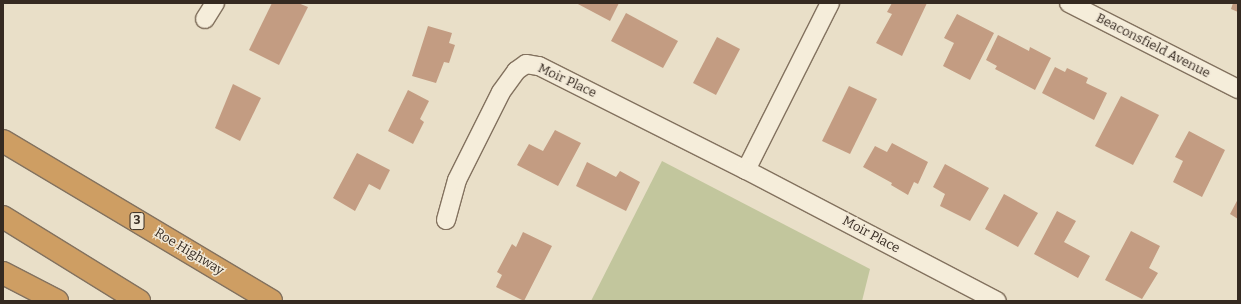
<!DOCTYPE html>
<html>
<head>
<meta charset="utf-8">
<style>
	body { margin:0 }
	#map { position:relative; width:1241px; height:304px; overflow:hidden; background:#e9dfc8; font-family:Bitter,serif }
	div>[style] { position:absolute }
	.green>* { inset:0; background:#c2c69d }
	.building>* { inset:0; background:#c39c82 }
	.roads { filter:drop-shadow(1px 0 #83725f) drop-shadow(-1px 0 #83725f) drop-shadow(0 1px #83725f) drop-shadow(0 -1px #83725f) }
	.minor>* { height:18px; margin:-9px; padding:0 9px; transform-origin:9px; border-radius:9px; background:#f5edda }
	.motorway>* { height:22px; margin:-11px; padding:0 11px; transform-origin:11px; border-radius:11px; background:#ce9e63 }
	span { translate:-50% -50%; white-space:nowrap; text-align:center; line-height:1.15; -webkit-text-stroke:3px #f2e9d7; paint-order:stroke }
	.shield-label span { padding:1px 3px; background:#f2e9d7; border:1px solid; border-radius:3px; -webkit-text-stroke-width:0 }
	.shield-label { font-size:12px; color:#352a21; font-weight:700 }
	.street-label { font-size:13px; color:#352a21 }
	.frame { position:absolute; inset:0; border:4px solid #352a21; pointer-events:none }
</style>
</head>
<body>
<div id="map">
	<div class="green">
		<i style="clip-path:polygon(662px 161px,870px 269px,862px 301px,591px 301px)"></i>
	</div>
	<div class="building">
		<i style="clip-path:polygon(272px 3px,298px 3px,308px 7px,279px 65px,249px 50px)"></i>
		<i style="clip-path:polygon(576px 3px,619px 3px,610px 21px)"></i>
		<i style="clip-path:polygon(892px 3px,927px 3px,902px 56px,876px 43px,892px 14px,887px 12px)"></i>
		<i style="clip-path:polygon(1233px 3px,1238px 3px,1238px 12px,1231px 9px)"></i>
		<i style="clip-path:polygon(626px 13px,678px 41px,663px 68px,611px 41px)"></i>
		<i style="clip-path:polygon(957px 14px,994px 33px,970px 80px,943px 66px,954px 43px,944px 38px)"></i>
		<i style="clip-path:polygon(428px 26px,452px 33px,449px 43px,455px 45px,449px 63px,444px 62px,436px 83px,412px 76px)"></i>
		<i style="clip-path:polygon(998px 35px,1029px 51px,1030px 47px,1051px 58px,1035px 90px,995px 69px,997px 66px,986px 60px)"></i>
		<i style="clip-path:polygon(717px 37px,740px 49px,716px 95px,693px 83px)"></i>
		<i style="clip-path:polygon(1055px 67px,1065px 72px,1067px 68px,1088px 78px,1086px 83px,1107px 93px,1094px 120px,1042px 93px)"></i>
		<i style="clip-path:polygon(233px 84px,261px 98px,240px 141px,215px 128px)"></i>
		<i style="clip-path:polygon(849px 86px,877px 99px,850px 154px,822px 141px)"></i>
		<i style="clip-path:polygon(408px 90px,429px 101px,420px 119px,424px 122px,413px 144px,388px 131px)"></i>
		<i style="clip-path:polygon(1121px 96px,1159px 115px,1133px 165px,1095px 146px)"></i>
		<i style="clip-path:polygon(555px 130px,581px 143px,558px 186px,517px 165px,529px 144px,543px 151px)"></i>
		<i style="clip-path:polygon(1189px 131px,1225px 150px,1202px 197px,1173px 182px,1183px 161px,1175px 157px)"></i>
		<i style="clip-path:polygon(892px 143px,928px 162px,918px 184px,914px 182px,908px 195px,891px 185px,892px 183px,863px 167px,875px 146px,887px 152px)"></i>
		<i style="clip-path:polygon(357px 153px,390px 170px,380px 190px,369px 184px,355px 211px,333px 198px)"></i>
		<i style="clip-path:polygon(587px 162px,616px 177px,620px 171px,640px 182px,626px 211px,576px 186px)"></i>
		<i style="clip-path:polygon(945px 164px,989px 188px,970px 221px,940px 206px,945px 194px,933px 187px)"></i>
		<i style="clip-path:polygon(1004px 194px,1038px 213px,1018px 247px,985px 229px)"></i>
		<i style="clip-path:polygon(1238px 199px,1238px 219px,1230px 214px)"></i>
		<i style="clip-path:polygon(1057px 211px,1076px 221px,1064px 242px,1090px 256px,1078px 278px,1034px 254px)"></i>
		<i style="clip-path:polygon(1131px 231px,1160px 246px,1149px 268px,1158px 273px,1142px 299px,1105px 280px)"></i>
		<i style="clip-path:polygon(523px 232px,552px 246px,524px 301px,496px 287px,502px 275px,497px 272px,512px 244px,516px 247px)"></i>
	</div>
	<div class="roads">
		<div class="minor">
			<i style="left:1069px;top:3px;width:190px;rotate:27deg"></i>
			<i style="left:205px;top:19px;width:19px;rotate:-58deg"></i>
			<i style="left:746px;top:170px;width:187px;rotate:-63.3deg"></i>
			<i style="left:446px;top:220px;width:41px;rotate:-74.6deg"></i>
			<i style="left:457px;top:180px;width:98px;rotate:-63.4deg"></i>
			<i style="left:501px;top:92px;width:26px;rotate:-54deg"></i>
			<i style="left:516px;top:71px;width:12px;rotate:-35deg"></i>
			<i style="left:526px;top:64px;width:13px;rotate:9deg"></i>
			<i style="left:539px;top:66px;width:232px;rotate:26.7deg"></i>
			<i style="left:746px;top:170px;width:283px;rotate:27.6deg"></i>
		</div>
		<div class="motorway">
			<i style="left:3px;top:141px;width:312px;rotate:30.8deg"></i>
			<i style="left:3px;top:217px;width:160px;rotate:31.7deg"></i>
			<i style="left:3px;top:273px;width:61px;rotate:27.4deg"></i>
		</div>
	</div>
	<div class="shield-label">
		<span style="left:137px;top:221px">3</span>
	</div>
	<div class="street-label">
		<span style="left:1153px;top:46px;rotate:27deg">Beaconsfield Avenue</span>
		<span style="left:567px;top:81px;rotate:25deg">Moir Place</span>
		<span style="left:871px;top:235px;rotate:28deg">Moir Place</span>
		<span style="left:189px;top:252px;rotate:31deg">Roe Highway</span>
	</div>
	<div class="frame"></div>
</div>
</body>
</html>
